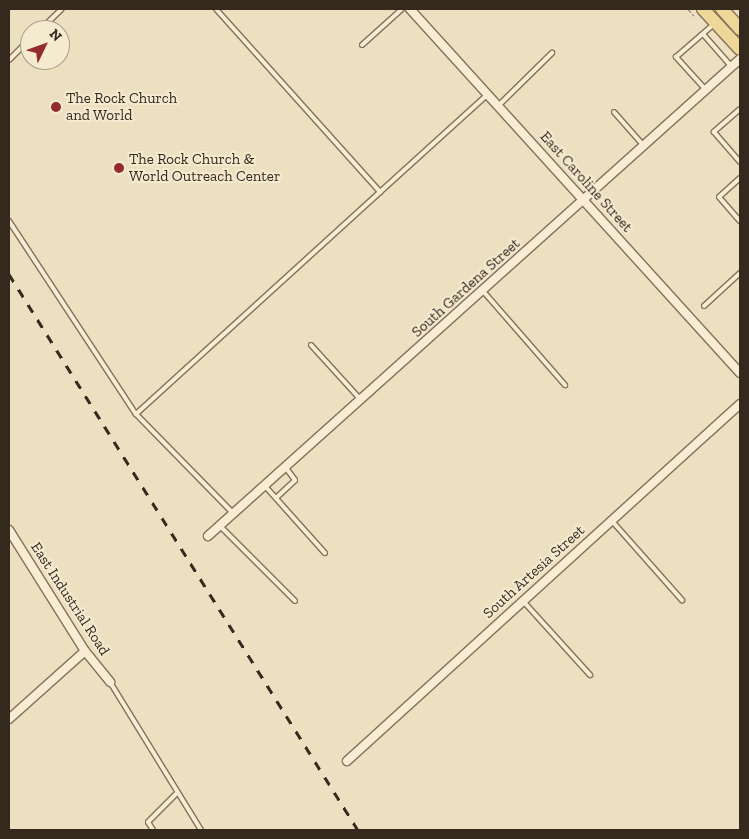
<!DOCTYPE html>
<html>
<head>
<meta charset="utf-8">
<style>
	body { margin:0 }
	#map { position:relative; width:749px; height:839px; overflow:hidden; background:#ece0c1; font-family:"Zilla Slab",serif }
	div>[style] { position:absolute }
	.path>* { height:1px; margin-top:-0.5px; transform-origin:0; background:repeating-linear-gradient(90deg,#857159 0 4px,transparent 0 6.5px) }
	.roads { filter:drop-shadow(1px 0 #857159) drop-shadow(-1px 0 #857159) drop-shadow(0 1px #857159) drop-shadow(0 -1px #857159) }
	.service>* { height:4px; margin:-2px; padding:0 2px; transform-origin:2px; border-radius:2px; background:#f8edd4 }
	.minor>* { height:8px; margin:-4px; padding:0 4px; transform-origin:4px; border-radius:4px; background:#f8edd4 }
	.primary>* { height:12px; margin:-6px; padding:0 6px; transform-origin:6px; border-radius:6px; background:#efd699 }
	.rail>* { height:2.5px; margin-top:-1.25px; transform-origin:0; background:repeating-linear-gradient(90deg,#35291d 0 9px,transparent 0 18px) }
	.dots>* { width:14px; height:14px; translate:-50% -50%; box-sizing:border-box; border:2px solid #f4ead0; border-radius:50% }
	span { translate:-50% -50%; white-space:nowrap; text-align:center; line-height:1.15; -webkit-text-stroke:4px #f4ead0; paint-order:stroke }
	.poi-label { font-size:15px; color:#35291d }
	.left { translate:0 -50%; text-align:left }
	.street-label { font-size:15px; color:#35291d }
	.frame { position:absolute; inset:0; border:10px solid #35291d; pointer-events:none }
	.north { position:absolute; left:20px; top:20px; width:50px; height:50px; box-sizing:border-box; background:#f4ead0; border:1px solid #a89d88; border-radius:50%; rotate:48deg; font-size:14px; font-weight:700; line-height:20px; text-align:center; color:#35291d }
	.north::after { content:''; display:block; margin:auto; width:18px; height:22px; background:#932b2b; clip-path:polygon(50% 0,100% 100%,50% 72%,0 100%) }
</style>
</head>
<body>
<div id="map">
	<div class="path">
		<i style="left:688px;top:9px;width:9px;rotate:49deg"></i>
	</div>
	<div class="roads">
		<div class="service">
			<i style="left:216px;top:9px;width:246px;rotate:48.1deg"></i>
			<i style="left:380px;top:192px;width:144px;rotate:-42.2deg"></i>
			<i style="left:40px;top:30px;width:30px;rotate:-44deg"></i>
			<i style="left:703px;top:34px;width:43px;rotate:48.8deg"></i>
			<i style="left:362px;top:45px;width:54px;rotate:-42deg"></i>
			<i style="left:9px;top:60px;width:30px;rotate:-45deg"></i>
			<i style="left:706px;top:90px;width:45px;rotate:-132.3deg"></i>
			<i style="left:676px;top:57px;width:50px;rotate:-41deg"></i>
			<i style="left:498px;top:106px;width:76px;rotate:-44.5deg"></i>
			<i style="left:740px;top:109px;width:35px;rotate:139deg"></i>
			<i style="left:714px;top:132px;width:40px;rotate:49deg"></i>
			<i style="left:614px;top:112px;width:45px;rotate:48.6deg"></i>
			<i style="left:740px;top:178px;width:28px;rotate:138deg"></i>
			<i style="left:719px;top:197px;width:32px;rotate:49deg"></i>
			<i style="left:9px;top:221px;width:231px;rotate:56.7deg"></i>
			<i style="left:136px;top:414px;width:139px;rotate:45.6deg"></i>
			<i style="left:483px;top:291px;width:125px;rotate:48.9deg"></i>
			<i style="left:704px;top:306px;width:49px;rotate:-42.5deg"></i>
			<i style="left:311px;top:345px;width:74px;rotate:47.7deg"></i>
			<i style="left:136px;top:414px;width:330px;rotate:-42.3deg"></i>
			<i style="left:265px;top:486px;width:90px;rotate:48.2deg"></i>
			<i style="left:276px;top:498px;width:26px;rotate:-43deg"></i>
			<i style="left:295px;top:480px;width:15px;rotate:-127deg"></i>
			<i style="left:612px;top:521px;width:106px;rotate:48.5deg"></i>
			<i style="left:220px;top:526px;width:106px;rotate:45deg"></i>
			<i style="left:523px;top:601px;width:100px;rotate:47.8deg"></i>
			<i style="left:110px;top:682px;width:174px;rotate:58.4deg"></i>
			<i style="left:153px;top:830px;width:9px;rotate:-122deg"></i>
			<i style="left:148px;top:822px;width:41px;rotate:-45deg"></i>
		</div>
		<div class="minor">
			<i style="left:410px;top:9px;width:491px;rotate:47.8deg"></i>
			<i style="left:9px;top:530px;width:143px;rotate:57.9deg"></i>
			<i style="left:85px;top:651px;width:40px;rotate:51deg"></i>
			<i style="left:208px;top:536px;width:715px;rotate:-41.88deg"></i>
			<i style="left:9px;top:719px;width:102px;rotate:-41.8deg"></i>
			<i style="left:347px;top:761px;width:531px;rotate:-42.25deg"></i>
		</div>
		<div class="primary">
			<i style="left:703px;top:9px;width:54px;rotate:47.2deg"></i>
			<i style="left:722px;top:9px;width:27px;rotate:48deg"></i>
		</div>
	</div>
	<div class="rail">
		<i style="left:9px;top:274px;width:656px;rotate:57.88deg"></i>
	</div>
	<div class="dots">
		<i style="left:56px;top:107px;background:#932b2b"></i>
		<i style="left:119px;top:168px;background:#932b2b"></i>
	</div>
	<div class="poi-label">
		<span class="left" style="left:66px;top:107px">The Rock Church<br>and World</span>
		<span class="left" style="left:129px;top:168px">The Rock Church &amp;<br>World Outreach Center</span>
	</div>
	<div class="street-label">
		<span style="left:586px;top:182px;rotate:48deg">East Caroline Street</span>
		<span style="left:466px;top:288px;rotate:-42deg">South Gardena Street</span>
		<span style="left:534px;top:572px;rotate:-42deg">South Artesia Street</span>
		<span style="left:70px;top:599px;rotate:57deg">East Industrial Road</span>
	</div>
	<div class="frame"></div>
	<div class="north">N</div>
</div>
</body>
</html>
